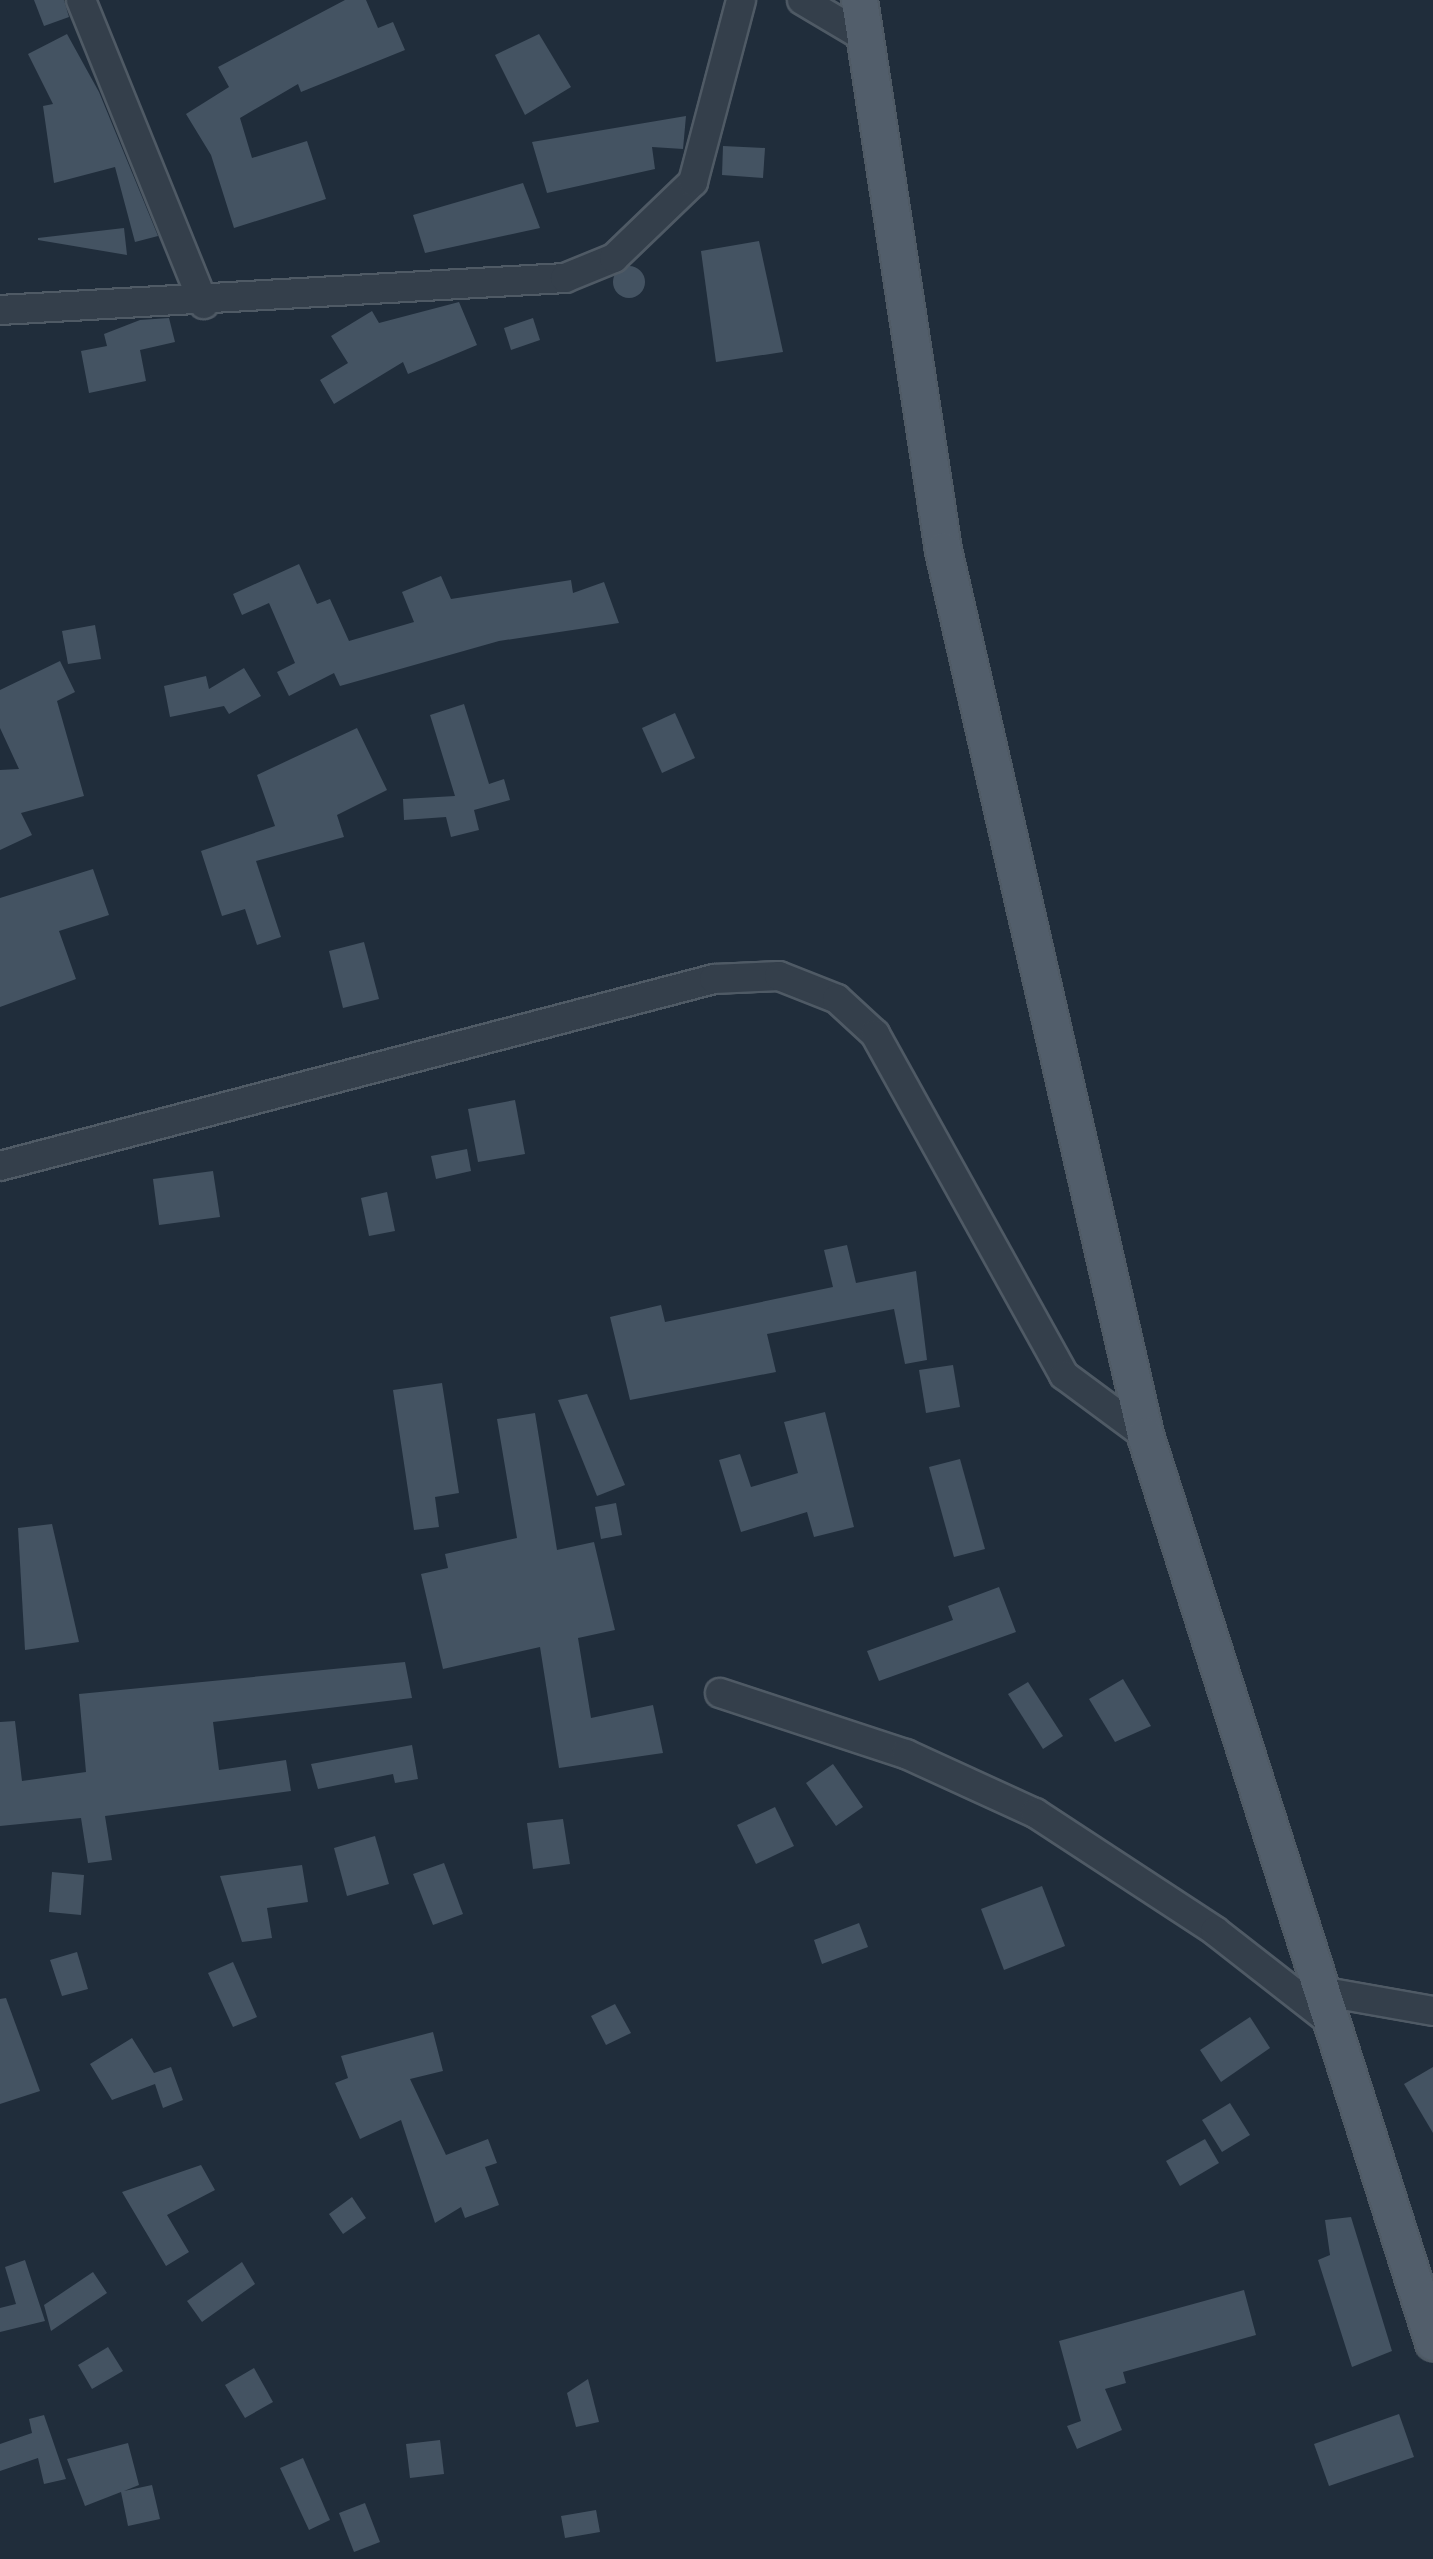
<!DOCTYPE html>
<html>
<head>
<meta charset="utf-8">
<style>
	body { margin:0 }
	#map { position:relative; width:1433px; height:2559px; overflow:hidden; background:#202d3b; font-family:Montserrat,sans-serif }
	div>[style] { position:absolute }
	.building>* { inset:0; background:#445362 }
	.round { border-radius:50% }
	.roads { filter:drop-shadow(2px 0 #4f5a65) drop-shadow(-2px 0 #4f5a65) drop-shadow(0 2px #4f5a65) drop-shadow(0 -2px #4f5a65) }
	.minor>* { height:28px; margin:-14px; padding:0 14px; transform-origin:14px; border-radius:14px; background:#343f4b }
	.major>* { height:35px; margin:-17.5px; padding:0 17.5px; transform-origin:17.5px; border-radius:17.5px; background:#525e6b }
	span { translate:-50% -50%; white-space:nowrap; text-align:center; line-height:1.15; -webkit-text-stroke:9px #19242f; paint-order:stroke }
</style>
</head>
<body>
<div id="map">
	<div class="building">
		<i style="clip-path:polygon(34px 0,64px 0,69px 17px,44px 26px)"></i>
		<i style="clip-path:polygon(345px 0,366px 0,378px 28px,393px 22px,405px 50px,301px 92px,298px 84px,240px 118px,252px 158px,307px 141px,326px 199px,234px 228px,211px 155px,186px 114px,229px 87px,218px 67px)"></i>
		<i style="clip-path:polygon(67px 34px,99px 92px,158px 236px,135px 242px,115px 167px,54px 183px,43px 106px,53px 104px,28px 54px)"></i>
		<i style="clip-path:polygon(539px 34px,571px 87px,525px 115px,495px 55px)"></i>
		<i style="clip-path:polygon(686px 116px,683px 149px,652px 147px,655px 169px,547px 193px,532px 142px)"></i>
		<i style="clip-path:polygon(723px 146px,765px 148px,763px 178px,722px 175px)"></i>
		<i style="clip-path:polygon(523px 183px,540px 228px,425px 253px,413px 215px)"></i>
		<i style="clip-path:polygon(124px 228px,127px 255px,38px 240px,38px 238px)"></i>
		<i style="clip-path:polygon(759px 241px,783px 352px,716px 362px,701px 251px)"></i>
		<i class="round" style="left:613px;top:266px;width:32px;height:32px"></i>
		<i style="clip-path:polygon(459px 302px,477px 345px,408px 374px,403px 362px,334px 404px,320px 380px,348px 363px,331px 336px,372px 311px,379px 323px)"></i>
		<i style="clip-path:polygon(169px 318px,175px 342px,140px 350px,146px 381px,89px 393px,81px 351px,107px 346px,104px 334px,140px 320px)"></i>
		<i style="clip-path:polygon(533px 318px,540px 340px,511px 350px,504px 328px)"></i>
		<i style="clip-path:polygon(299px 564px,317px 604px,330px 599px,349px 641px,414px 622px,402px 592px,441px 576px,451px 599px,571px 580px,573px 593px,604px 582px,619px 623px,499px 641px,340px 686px,334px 673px,289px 696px,277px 672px,295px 663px,269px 603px,242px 615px,233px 594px)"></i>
		<i style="clip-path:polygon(95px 625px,101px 659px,68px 664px,62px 631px)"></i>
		<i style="clip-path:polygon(60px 661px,75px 692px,57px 701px,84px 796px,21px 813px,32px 835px,0 850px,0 770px,19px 769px,0 728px,0 690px)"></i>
		<i style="clip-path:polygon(244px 668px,261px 696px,229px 714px,224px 706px,170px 717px,164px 686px,206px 676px,209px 689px)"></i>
		<i style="clip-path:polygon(464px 704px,489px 784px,504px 779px,510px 800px,474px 810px,479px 830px,451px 837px,446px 817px,404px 820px,403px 799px,455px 796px,430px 715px)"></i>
		<i style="clip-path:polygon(675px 713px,695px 758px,662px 773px,642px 728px)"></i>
		<i style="clip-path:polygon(357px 728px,387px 790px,337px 815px,344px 837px,256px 861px,281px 937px,257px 945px,245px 909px,222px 916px,201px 851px,275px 826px,257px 775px)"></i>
		<i style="clip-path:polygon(93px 869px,109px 915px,59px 931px,76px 979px,0 1007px,0 898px)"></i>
		<i style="clip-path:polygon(364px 942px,379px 999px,343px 1008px,329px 951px)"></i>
		<i style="clip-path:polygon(515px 1100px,525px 1154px,478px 1162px,468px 1109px)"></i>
		<i style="clip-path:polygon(467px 1149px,471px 1171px,436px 1179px,431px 1156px)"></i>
		<i style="clip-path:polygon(213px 1171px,220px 1217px,159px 1225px,153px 1179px)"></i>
		<i style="clip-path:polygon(387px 1192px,395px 1231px,369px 1236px,361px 1198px)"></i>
		<i style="clip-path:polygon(847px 1245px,856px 1283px,916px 1271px,927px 1360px,905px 1364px,894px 1309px,767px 1334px,776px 1372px,630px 1400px,610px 1317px,661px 1305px,665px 1322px,833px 1287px,824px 1250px)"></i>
		<i style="clip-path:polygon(953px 1365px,960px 1407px,926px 1413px,919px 1370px)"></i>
		<i style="clip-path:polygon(442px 1383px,459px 1493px,435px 1497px,439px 1527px,414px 1530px,393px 1390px)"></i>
		<i style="clip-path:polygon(587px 1394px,625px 1485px,597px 1496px,558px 1400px)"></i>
		<i style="clip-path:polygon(825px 1412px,854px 1527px,814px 1537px,807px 1512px,741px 1532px,719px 1460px,740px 1454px,751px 1487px,798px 1473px,784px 1422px)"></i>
		<i style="clip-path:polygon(535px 1413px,557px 1550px,594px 1542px,615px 1630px,578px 1638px,591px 1718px,653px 1705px,663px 1753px,559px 1768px,540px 1647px,443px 1669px,421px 1574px,448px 1568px,445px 1554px,517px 1538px,497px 1419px)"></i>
		<i style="clip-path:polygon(960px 1459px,985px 1549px,954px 1557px,929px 1467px)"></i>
		<i style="clip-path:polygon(616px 1503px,622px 1535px,601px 1539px,595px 1507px)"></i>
		<i style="clip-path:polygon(52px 1524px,79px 1642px,25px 1650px,18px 1528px)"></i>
		<i style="clip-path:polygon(999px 1587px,1016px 1632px,879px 1681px,867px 1651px,953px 1620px,948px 1606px)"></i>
		<i style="clip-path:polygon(405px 1662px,412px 1698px,213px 1722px,219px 1770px,286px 1760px,291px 1791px,105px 1816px,112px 1860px,88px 1863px,81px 1818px,0 1826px,0 1722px,15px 1721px,22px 1781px,86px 1772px,79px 1694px)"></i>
		<i style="clip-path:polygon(1123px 1679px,1151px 1726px,1115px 1742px,1089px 1699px)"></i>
		<i style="clip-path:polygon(1028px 1682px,1063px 1736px,1043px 1749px,1008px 1694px)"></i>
		<i style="clip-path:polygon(412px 1745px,418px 1779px,395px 1783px,393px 1774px,318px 1789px,311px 1764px)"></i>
		<i style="clip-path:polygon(833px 1764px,863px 1807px,836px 1826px,806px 1783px)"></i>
		<i style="clip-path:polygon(775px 1807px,794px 1846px,756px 1864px,737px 1825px)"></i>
		<i style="clip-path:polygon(563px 1819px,570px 1864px,533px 1869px,527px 1823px)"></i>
		<i style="clip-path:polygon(375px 1836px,389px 1884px,347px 1896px,334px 1848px)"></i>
		<i style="clip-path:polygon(444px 1863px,463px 1914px,433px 1925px,413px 1874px)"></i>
		<i style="clip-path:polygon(302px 1865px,308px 1902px,267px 1908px,272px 1938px,242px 1942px,220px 1876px)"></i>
		<i style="clip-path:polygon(52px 1872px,84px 1875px,81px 1915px,49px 1912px)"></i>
		<i style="clip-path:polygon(1042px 1886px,1065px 1946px,1004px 1970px,981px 1909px)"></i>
		<i style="clip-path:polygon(859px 1923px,868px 1947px,822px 1964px,814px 1940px)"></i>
		<i style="clip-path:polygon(77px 1952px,88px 1989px,62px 1996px,50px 1960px)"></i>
		<i style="clip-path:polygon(233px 1962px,257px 2017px,233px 2027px,208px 1973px)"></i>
		<i style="clip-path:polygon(6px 1998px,40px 2091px,0 2104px,0 1999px)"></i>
		<i style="clip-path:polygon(615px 2004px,631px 2033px,606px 2045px,591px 2016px)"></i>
		<i style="clip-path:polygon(1250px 2017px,1270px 2048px,1221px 2082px,1200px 2050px)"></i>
		<i style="clip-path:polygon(433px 2032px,443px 2071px,410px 2079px,446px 2155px,488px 2139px,497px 2163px,485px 2167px,499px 2205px,465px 2218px,461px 2207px,435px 2223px,401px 2120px,360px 2139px,335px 2083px,348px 2078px,341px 2056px)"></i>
		<i style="clip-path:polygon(132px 2038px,154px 2073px,171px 2067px,183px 2100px,163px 2108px,155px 2084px,112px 2100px,90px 2064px)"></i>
		<i style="clip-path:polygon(1433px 2067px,1433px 2133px,1404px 2084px)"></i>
		<i style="clip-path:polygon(1230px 2103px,1250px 2135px,1222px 2152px,1202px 2120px)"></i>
		<i style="clip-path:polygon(1205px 2139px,1219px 2163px,1180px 2186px,1166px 2161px)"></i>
		<i style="clip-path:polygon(201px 2165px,215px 2190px,167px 2215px,189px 2252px,166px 2266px,122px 2192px)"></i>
		<i style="clip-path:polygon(352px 2197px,366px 2218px,343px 2234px,329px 2214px)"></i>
		<i style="clip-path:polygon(1351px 2217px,1392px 2351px,1352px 2367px,1318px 2260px,1330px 2255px,1325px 2220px)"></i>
		<i style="clip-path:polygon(25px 2260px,45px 2321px,0 2332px,0 2308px,16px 2304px,5px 2267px)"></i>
		<i style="clip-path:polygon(242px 2262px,255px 2284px,202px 2322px,187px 2301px)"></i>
		<i style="clip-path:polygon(93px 2272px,107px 2293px,51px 2331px,44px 2305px)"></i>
		<i style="clip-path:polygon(1244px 2290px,1256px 2335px,1123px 2372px,1126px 2383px,1105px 2389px,1122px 2430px,1077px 2449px,1067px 2426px,1081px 2421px,1059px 2341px)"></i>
		<i style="clip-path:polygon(108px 2347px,123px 2371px,92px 2389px,78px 2365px)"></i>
		<i style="clip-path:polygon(254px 2368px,273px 2402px,245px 2418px,225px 2385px)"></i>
		<i style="clip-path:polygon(588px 2379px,599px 2422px,576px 2427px,567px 2393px)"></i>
		<i style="clip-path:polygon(1399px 2414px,1414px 2457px,1329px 2486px,1314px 2444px)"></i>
		<i style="clip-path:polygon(44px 2415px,66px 2479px,44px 2484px,38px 2458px,0 2471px,0 2444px,32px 2433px,29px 2419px)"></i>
		<i style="clip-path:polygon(440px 2440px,444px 2474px,410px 2478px,406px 2444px)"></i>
		<i style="clip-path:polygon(128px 2443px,139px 2485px,124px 2491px,152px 2485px,160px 2519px,128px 2526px,121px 2492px,85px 2506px,67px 2459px)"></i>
		<i style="clip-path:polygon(303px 2458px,330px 2520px,309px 2530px,280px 2468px)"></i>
		<i style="clip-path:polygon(365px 2503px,380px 2542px,354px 2552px,339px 2513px)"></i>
		<i style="clip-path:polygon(596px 2510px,600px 2532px,565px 2538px,561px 2516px)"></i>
	</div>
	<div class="roads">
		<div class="minor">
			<i style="left:81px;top:0;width:328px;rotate:68deg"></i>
			<i style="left:802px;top:0;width:69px;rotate:30.7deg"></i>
			<i style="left:0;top:310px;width:566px;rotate:-3.24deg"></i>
			<i style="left:565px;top:278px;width:53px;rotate:-22.2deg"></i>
			<i style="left:614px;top:258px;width:110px;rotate:-43.9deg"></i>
			<i style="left:693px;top:182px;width:188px;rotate:-75.2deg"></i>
			<i style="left:0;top:1166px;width:738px;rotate:-14.68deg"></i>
			<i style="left:714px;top:979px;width:65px;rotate:-2.6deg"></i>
			<i style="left:779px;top:976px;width:62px;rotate:21.6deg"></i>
			<i style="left:837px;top:999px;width:52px;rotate:42.6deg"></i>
			<i style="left:875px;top:1034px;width:390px;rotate:61deg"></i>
			<i style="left:1064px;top:1375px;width:101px;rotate:36.5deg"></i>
			<i style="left:720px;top:1693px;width:196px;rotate:18.2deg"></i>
			<i style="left:906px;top:1754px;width:142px;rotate:24.6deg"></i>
			<i style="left:1035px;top:1813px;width:215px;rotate:33.2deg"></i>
			<i style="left:1215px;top:1931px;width:146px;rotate:38deg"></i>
			<i style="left:1320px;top:1991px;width:115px;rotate:10deg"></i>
		</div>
		<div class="major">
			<i style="left:859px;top:0;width:556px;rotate:81.32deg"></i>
			<i style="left:943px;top:550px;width:908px;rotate:77.14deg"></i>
			<i style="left:1145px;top:1435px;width:952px;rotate:72.38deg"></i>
		</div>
	</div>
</div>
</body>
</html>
